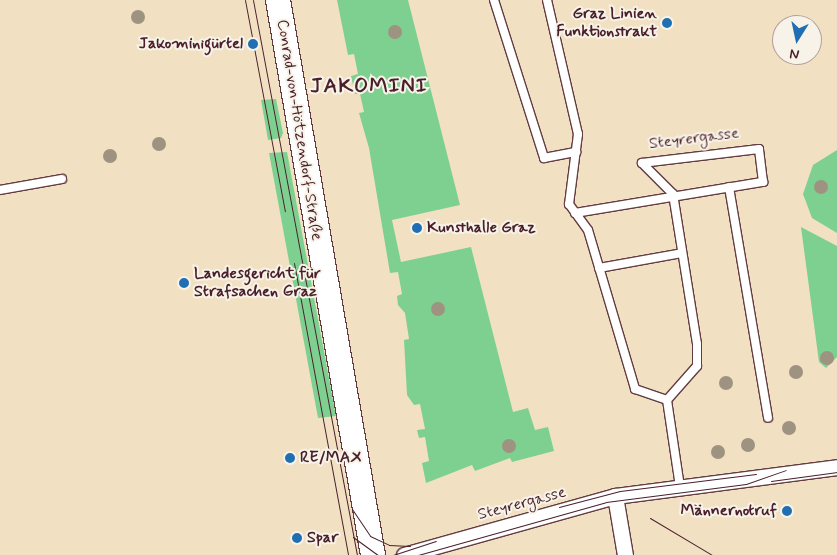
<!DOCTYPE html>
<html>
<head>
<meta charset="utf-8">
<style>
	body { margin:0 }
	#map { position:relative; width:837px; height:555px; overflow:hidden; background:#f2e0c3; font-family:Mynerve,sans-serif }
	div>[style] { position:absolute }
	.green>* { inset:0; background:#7ed091 }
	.roads { filter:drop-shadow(1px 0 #633c42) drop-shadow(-1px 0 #633c42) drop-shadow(0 1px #633c42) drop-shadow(0 -1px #633c42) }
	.service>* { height:8px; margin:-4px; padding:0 4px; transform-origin:4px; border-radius:4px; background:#fff }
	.minor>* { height:15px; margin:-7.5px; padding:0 7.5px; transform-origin:7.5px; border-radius:7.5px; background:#fff }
	.primary>* { height:24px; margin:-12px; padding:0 12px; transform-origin:12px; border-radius:12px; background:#fff }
	.tram>* { height:1px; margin:-0.5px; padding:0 0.5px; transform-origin:0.5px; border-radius:0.5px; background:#4a1f2b }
	.trees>* { width:14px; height:14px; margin:-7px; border-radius:50%; background:#9e9380 }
	.dots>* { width:14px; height:14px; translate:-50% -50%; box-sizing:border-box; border:2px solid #f7f3e8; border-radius:50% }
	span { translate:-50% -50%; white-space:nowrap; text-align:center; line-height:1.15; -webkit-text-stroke:4px #f7f3e8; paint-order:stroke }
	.poi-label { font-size:16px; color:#4a1f2b; font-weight:700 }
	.right { translate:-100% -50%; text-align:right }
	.left { translate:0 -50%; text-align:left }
	.street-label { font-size:16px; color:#4a1f2b }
	.district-label { font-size:21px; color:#4a1f2b; font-weight:700; letter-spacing:1px }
	.north { position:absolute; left:772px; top:15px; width:50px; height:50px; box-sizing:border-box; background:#f7f3e8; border:1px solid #b29e9c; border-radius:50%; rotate:190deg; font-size:14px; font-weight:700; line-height:20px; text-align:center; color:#4a1f2b }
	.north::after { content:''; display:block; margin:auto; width:18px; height:22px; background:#1f6fb2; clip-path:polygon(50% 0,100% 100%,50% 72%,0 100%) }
</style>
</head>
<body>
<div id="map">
	<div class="green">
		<i style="clip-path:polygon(337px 0,408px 0,460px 205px,392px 220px,401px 262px,471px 247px,513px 412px,528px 408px,535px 430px,548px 427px,554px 451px,512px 462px,510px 458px,475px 471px,472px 465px,426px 483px,422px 463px,429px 461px,425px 437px,419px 438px,417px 430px,425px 429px,420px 404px,414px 405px,407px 395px,404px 340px,409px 339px,405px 313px,398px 305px,397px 296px,402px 294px,398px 272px,390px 273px,369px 148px,359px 113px,364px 112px,360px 94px,355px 94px,351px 76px,358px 74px,354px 54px,348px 55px)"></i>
		<i style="clip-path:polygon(276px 99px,283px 133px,281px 138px,268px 140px,261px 100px)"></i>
		<i style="clip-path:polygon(837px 150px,837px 233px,812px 218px,803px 194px,813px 165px)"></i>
		<i style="clip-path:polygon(287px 152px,336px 416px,318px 418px,269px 153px)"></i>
		<i style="clip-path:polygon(801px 227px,837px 246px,837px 357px,826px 368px,819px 362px)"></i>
	</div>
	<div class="roads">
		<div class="service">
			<i style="left:494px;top:0;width:166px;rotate:72.4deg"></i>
			<i style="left:544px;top:158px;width:33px;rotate:-11deg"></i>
			<i style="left:547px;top:0;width:138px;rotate:77deg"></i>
			<i style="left:578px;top:134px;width:71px;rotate:97.3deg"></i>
			<i style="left:569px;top:204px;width:32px;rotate:54deg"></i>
			<i style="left:588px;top:230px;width:166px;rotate:73.5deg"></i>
			<i style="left:635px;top:389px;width:34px;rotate:19deg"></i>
			<i style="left:642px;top:163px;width:44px;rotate:45deg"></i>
			<i style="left:673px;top:194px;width:152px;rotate:80.9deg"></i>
			<i style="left:697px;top:344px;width:22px;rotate:90deg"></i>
			<i style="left:697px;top:366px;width:45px;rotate:131.4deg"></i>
			<i style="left:667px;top:400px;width:88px;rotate:81.5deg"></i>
			<i style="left:729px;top:187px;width:234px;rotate:80.4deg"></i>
			<i style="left:0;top:190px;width:63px;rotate:-10.1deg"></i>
			<i style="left:575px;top:213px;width:191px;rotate:-9.4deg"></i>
			<i style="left:763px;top:182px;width:33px;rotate:-97deg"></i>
			<i style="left:759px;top:149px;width:118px;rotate:173.2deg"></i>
			<i style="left:599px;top:268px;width:84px;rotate:-10.2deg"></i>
		</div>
		<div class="minor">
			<i style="left:615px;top:496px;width:60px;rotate:80.4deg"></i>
			<i style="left:404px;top:555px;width:219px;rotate:-15.6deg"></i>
			<i style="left:615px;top:496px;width:224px;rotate:-7.4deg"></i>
		</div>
		<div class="primary">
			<i style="left:278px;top:0;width:563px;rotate:80.29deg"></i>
		</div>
	</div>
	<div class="tram">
		<i style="left:245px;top:0;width:215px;rotate:79.3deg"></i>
		<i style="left:253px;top:0;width:565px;rotate:79.39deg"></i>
		<i style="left:294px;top:263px;width:297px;rotate:79.5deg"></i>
		<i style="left:771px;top:481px;width:67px;rotate:-7.8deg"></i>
		<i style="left:559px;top:507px;width:63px;rotate:-14.7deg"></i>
		<i style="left:620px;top:491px;width:137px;rotate:-7.1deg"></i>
		<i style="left:352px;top:509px;width:32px;rotate:56deg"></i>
		<i style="left:370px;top:536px;width:21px;rotate:25deg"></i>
		<i style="left:389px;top:545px;width:21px;rotate:3deg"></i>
		<i style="left:650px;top:518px;width:72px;rotate:30.8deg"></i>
		<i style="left:353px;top:537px;width:31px;rotate:36deg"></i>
		<i style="left:393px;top:555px;width:45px;rotate:-18deg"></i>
		<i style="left:418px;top:555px;width:195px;rotate:-15.7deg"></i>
		<i style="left:606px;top:502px;width:141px;rotate:-7.3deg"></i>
		<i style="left:746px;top:484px;width:42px;rotate:-19.3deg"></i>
	</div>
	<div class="trees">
		<i style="left:138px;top:17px"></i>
		<i style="left:395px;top:32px"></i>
		<i style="left:159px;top:144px"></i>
		<i style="left:110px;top:156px"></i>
		<i style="left:821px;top:187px"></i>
		<i style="left:438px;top:309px"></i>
		<i style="left:827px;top:358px"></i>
		<i style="left:796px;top:372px"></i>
		<i style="left:726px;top:383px"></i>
		<i style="left:789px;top:428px"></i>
		<i style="left:748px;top:445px"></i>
		<i style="left:509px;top:446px"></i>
		<i style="left:718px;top:452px"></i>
	</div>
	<div class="dots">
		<i style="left:667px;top:23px;background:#1f6fb2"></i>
		<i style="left:253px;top:44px;background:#1f6fb2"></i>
		<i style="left:417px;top:228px;background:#1f6fb2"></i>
		<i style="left:184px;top:283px;background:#1f6fb2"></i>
		<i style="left:290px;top:458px;background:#1f6fb2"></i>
		<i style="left:787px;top:511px;background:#1f6fb2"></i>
		<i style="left:297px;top:538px;background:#1f6fb2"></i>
	</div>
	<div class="poi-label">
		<span class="right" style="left:657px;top:23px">Graz Linien<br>Funktionstrakt</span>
		<span class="right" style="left:243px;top:44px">Jakominigürtel</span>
		<span class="left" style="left:427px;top:228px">Kunsthalle Graz</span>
		<span class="left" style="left:194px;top:283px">Landesgericht für<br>Strafsachen Graz</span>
		<span class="left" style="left:300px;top:458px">RE/MAX</span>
		<span class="right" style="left:777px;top:511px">Männernotruf</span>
		<span class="left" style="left:307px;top:538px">Spar</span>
	</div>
	<div class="street-label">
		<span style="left:299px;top:130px;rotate:81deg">Conrad-von-Hötzendorf-Straße</span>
		<span style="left:694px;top:139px;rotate:-7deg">Steyrergasse</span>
		<span style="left:522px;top:504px;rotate:-15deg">Steyrergasse</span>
	</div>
	<div class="district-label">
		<span style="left:369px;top:86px">JAKOMINI</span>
	</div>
	<div class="north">N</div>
</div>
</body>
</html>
